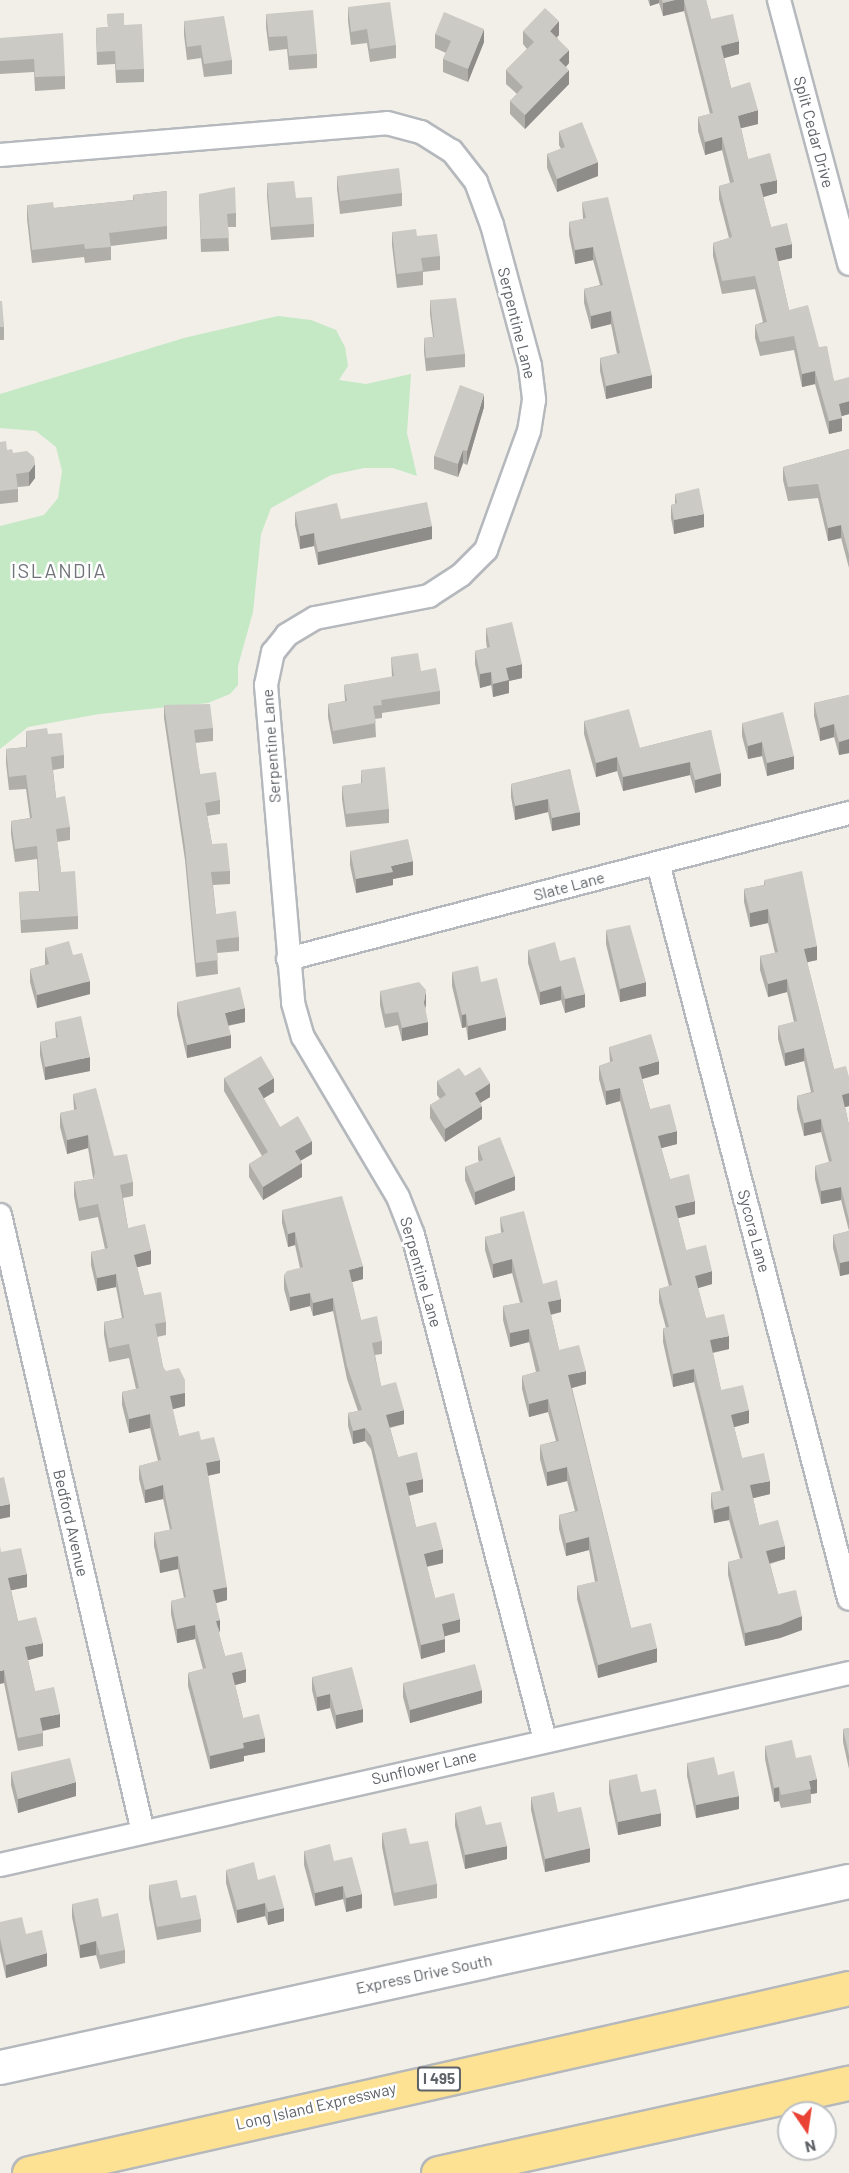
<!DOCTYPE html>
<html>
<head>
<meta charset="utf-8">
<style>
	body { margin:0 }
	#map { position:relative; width:849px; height:2173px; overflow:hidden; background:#f1efe8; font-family:Barlow,sans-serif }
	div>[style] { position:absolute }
	.green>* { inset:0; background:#c5e8c5 }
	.roads { filter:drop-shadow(2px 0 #b5b8bc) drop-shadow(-2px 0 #b5b8bc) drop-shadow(0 2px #b5b8bc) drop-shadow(0 -2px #b5b8bc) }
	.street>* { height:22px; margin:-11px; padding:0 11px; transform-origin:11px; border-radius:11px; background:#fff }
	.secondary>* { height:33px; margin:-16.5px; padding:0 16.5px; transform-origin:16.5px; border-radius:16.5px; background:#fff }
	.highway>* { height:33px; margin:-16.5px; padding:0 16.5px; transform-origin:16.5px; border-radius:16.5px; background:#fde293 }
	.wall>* { inset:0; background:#afaea9 }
	.shaded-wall>* { inset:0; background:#8f8d8a }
	.building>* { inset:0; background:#cccac5 }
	span { translate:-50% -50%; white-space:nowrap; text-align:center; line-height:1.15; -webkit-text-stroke:5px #fff; paint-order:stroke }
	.shield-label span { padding:2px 4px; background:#fff; border:2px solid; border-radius:4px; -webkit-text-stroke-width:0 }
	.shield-label { font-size:15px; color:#5f6368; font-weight:700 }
	.street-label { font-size:16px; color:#5f6368 }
	.quarter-label { font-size:20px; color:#70757a; letter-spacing:1.5px }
	.north { position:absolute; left:777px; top:2101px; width:60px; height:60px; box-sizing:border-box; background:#fff; border:2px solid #bfc1c3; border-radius:50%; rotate:167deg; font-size:16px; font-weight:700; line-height:24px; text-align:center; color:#5f6368 }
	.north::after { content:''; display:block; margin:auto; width:21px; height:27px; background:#ea4335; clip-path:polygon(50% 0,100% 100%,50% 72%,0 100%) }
</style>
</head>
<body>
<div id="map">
	<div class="green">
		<i style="clip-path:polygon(278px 316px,311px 320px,336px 330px,345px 347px,348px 366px,339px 380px,366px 384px,411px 374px,407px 433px,417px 476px,393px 468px,364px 468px,331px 475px,271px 508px,261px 534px,253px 612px,238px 666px,238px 685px,230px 694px,208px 703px,99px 714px,28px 727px,0 749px,0 526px,44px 515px,58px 498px,62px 471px,56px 447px,36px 431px,0 428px,0 394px,184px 338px)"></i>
	</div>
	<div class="roads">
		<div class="street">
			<i style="left:779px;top:0;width:273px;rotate:75.1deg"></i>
			<i style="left:0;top:155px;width:388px;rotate:-4.7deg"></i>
			<i style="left:387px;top:123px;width:35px;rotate:15deg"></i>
			<i style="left:421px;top:132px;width:36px;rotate:32deg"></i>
			<i style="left:452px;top:151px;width:39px;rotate:52deg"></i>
			<i style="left:476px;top:182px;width:46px;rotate:69.6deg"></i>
			<i style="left:492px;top:225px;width:146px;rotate:74.9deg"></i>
			<i style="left:530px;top:366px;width:34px;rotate:83deg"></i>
			<i style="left:534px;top:400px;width:31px;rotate:99deg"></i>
			<i style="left:529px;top:431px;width:127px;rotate:109.9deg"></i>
			<i style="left:486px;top:550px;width:35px;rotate:135deg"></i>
			<i style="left:461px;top:575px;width:38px;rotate:147deg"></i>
			<i style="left:429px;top:596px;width:116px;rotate:169.1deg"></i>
			<i style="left:315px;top:618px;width:33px;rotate:149deg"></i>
			<i style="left:287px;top:635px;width:22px;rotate:129deg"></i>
			<i style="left:273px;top:652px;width:34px;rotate:102deg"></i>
			<i style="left:266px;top:685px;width:319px;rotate:85.1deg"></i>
			<i style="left:293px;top:1003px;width:35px;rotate:74deg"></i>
			<i style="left:303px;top:1037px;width:186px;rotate:59.3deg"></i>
			<i style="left:398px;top:1197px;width:41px;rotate:68.5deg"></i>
			<i style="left:413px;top:1235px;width:522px;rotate:75.35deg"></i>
			<i style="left:658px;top:863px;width:760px;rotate:75.45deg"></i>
			<i style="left:288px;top:959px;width:580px;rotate:-14.59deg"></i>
			<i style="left:0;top:1215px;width:633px;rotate:76.95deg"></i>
			<i style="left:0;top:1865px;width:870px;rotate:-12.74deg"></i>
		</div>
		<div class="secondary">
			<i style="left:0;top:2067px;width:869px;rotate:-12.36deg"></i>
		</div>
		<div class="highway">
			<i style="left:29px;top:2173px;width:841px;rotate:-12.71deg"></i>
			<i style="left:438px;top:2173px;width:421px;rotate:-12.4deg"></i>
		</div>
	</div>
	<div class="wall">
		<i style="clip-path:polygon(648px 0,706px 0,711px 19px,739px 54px,724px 58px,731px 88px,758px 124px,741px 128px,748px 159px,777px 193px,763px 197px,771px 227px,792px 258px,778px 261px,789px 310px,819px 347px,849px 414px,841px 416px,842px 431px,829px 434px,815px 384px,802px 387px,794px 350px,760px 356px,755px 338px,755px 325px,763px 322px,755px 289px,722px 294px,713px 256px,713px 243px,729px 238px,719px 199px,719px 186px,730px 183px,722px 150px,705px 155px,698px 131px,698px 117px,710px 114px,684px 11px,663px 16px,659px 3px,650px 6px)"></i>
		<i style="clip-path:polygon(348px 7px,396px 45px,396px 58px,370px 62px,367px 43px,351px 45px,348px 21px)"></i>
		<i style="clip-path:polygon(107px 14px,124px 25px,144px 69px,144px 82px,116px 83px,115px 64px,97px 65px,96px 28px,108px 27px)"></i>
		<i style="clip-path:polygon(266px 14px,317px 54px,317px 68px,289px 70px,287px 49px,269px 51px,266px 27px)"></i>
		<i style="clip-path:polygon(184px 21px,232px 60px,232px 74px,204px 77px,201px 58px,187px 60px,184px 35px)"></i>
		<i style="clip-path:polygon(523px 31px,559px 35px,557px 37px,569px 63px,566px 67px,569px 84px,525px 129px,510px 114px,510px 101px,517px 94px,506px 84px,506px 70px,527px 49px,523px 44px)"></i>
		<i style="clip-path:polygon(435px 34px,484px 42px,468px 82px,443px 72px,443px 59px,446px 53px,435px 48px)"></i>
		<i style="clip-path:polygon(0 38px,65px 76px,65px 89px,35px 91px,34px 72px,0 74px)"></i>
		<i style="clip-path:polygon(559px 131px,598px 176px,557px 192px,547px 168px,547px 154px,561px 149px,559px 145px)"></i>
		<i style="clip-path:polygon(337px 176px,402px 193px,402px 206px,340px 214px,337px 189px)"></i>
		<i style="clip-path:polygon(267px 183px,296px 198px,314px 224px,314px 237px,271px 240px,267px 196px)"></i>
		<i style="clip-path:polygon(167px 191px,167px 239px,111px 246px,111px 260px,85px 263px,84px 257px,32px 263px,27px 219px,27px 205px,54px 208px,133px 200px,133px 195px)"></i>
		<i style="clip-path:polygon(199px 194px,236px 213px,236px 227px,228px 227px,229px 251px,201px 252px)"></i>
		<i style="clip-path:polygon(582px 202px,652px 388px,606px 399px,600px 371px,600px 358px,617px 354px,611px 324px,591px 329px,584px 303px,584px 289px,600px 285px,593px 260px,575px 264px,569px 235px,569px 222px,583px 219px)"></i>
		<i style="clip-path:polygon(392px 232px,417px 236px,440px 256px,440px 270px,423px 272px,423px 285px,397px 288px,392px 245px)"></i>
		<i style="clip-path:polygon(430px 300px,465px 354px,465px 367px,426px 371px,424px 352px,424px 338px,433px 337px,430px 314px)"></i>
		<i style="clip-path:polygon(0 301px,4px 327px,4px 340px,0 340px)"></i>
		<i style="clip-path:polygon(484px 407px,467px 465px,463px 463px,458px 477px,434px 469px,434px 456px)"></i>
		<i style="clip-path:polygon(0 442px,7px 450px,13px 453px,35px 478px,29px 486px,18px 487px,18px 502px,0 504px)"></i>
		<i style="clip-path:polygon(849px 449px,849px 568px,841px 538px,828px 541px,818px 498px,788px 501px,783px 480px,783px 467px)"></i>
		<i style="clip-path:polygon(675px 494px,704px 527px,674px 534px,671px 518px,671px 505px,675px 504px)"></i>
		<i style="clip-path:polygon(295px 512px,432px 539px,318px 565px,314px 546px,300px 549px,295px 525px)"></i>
		<i style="clip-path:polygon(486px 628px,522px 678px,509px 681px,509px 693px,493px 697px,491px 685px,480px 688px,475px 664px,475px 651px,487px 648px,486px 641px)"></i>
		<i style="clip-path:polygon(391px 657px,421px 671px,440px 691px,440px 704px,382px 713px,382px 718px,375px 719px,376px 737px,333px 744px,328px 717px,328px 704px,345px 701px,344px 685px,392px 677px)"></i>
		<i style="clip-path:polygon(849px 695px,849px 753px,839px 755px,834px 737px,820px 741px,814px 716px,814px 703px)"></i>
		<i style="clip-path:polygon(164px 705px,213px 728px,213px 741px,195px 743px,200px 774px,220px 800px,220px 814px,207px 816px,212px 844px,230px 871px,230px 884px,213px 885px,216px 914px,239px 937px,239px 951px,217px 953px,218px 974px,196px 977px,185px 860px,164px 718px)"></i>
		<i style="clip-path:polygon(584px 721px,640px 748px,711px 730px,721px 786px,695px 793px,690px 775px,623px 791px,617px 771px,596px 777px,584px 734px)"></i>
		<i style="clip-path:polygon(742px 723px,794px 769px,767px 776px,762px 756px,748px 759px,742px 736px)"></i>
		<i style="clip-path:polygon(26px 731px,48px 734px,64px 755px,64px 768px,53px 770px,56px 798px,70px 827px,70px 840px,57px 842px,61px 872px,78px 916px,78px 929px,21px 933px,19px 892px,39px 891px,37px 859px,15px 862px,11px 834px,11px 821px,30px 818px,26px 789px,9px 790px,6px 763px,6px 749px,26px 747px)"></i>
		<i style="clip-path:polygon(570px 769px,580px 825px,552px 831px,548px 812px,515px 820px,511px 797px,511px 784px)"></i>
		<i style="clip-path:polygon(361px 770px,389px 809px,389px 823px,346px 827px,342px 799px,342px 786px,361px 784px)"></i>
		<i style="clip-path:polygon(350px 851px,413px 875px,393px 879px,393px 885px,356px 893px,350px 865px)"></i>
		<i style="clip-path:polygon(764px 880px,817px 960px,807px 962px,834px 1069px,849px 1077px,849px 1106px,845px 1107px,849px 1125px,849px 1274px,840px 1276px,833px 1248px,833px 1235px,849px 1231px,841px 1200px,821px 1204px,815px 1179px,815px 1166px,829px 1162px,821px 1132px,804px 1136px,797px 1109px,797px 1096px,811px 1092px,804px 1061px,785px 1066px,778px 1039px,778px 1026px,794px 1022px,787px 992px,768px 997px,760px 970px,760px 956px,775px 953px,768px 923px,750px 927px,744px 902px,744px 889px,764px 885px)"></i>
		<i style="clip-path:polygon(606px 930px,646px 996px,620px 1002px,606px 944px)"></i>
		<i style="clip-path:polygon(45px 948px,73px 955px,90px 994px,37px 1008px,30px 982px,30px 969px,45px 965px)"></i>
		<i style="clip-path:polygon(528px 950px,560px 961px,585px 1007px,565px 1013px,561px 1000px,540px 1005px,528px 963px)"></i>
		<i style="clip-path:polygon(452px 972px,481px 982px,506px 1030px,468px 1040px,466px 1027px,462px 1028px,452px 986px)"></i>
		<i style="clip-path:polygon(380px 991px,426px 1004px,425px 1008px,428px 1035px,402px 1041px,398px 1025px,385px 1028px,380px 1005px)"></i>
		<i style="clip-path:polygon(177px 1002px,245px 1022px,228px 1026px,231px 1048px,187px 1058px,177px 1015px)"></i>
		<i style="clip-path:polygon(55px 1022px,90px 1071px,45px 1080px,40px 1055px,40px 1042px,56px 1038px)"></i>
		<i style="clip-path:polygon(609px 1047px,659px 1074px,642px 1079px,650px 1109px,677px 1144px,661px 1148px,670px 1179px,695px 1214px,678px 1218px,686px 1250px,712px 1284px,698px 1288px,706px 1318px,729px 1349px,713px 1353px,721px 1390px,749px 1423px,734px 1427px,742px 1458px,770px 1494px,753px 1498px,759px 1525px,785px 1559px,770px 1564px,778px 1594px,802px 1630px,780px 1638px,745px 1646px,728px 1575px,728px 1562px,740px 1559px,729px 1520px,714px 1523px,711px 1506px,711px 1493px,721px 1491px,694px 1382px,673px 1387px,663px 1342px,663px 1328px,666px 1328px,659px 1302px,659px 1289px,669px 1286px,620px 1101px,606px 1105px,599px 1079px,599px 1066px,610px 1062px)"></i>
		<i style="clip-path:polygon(465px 1076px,490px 1097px,480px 1103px,482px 1119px,445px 1142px,430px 1118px,430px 1105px,440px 1099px,437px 1095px,437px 1081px)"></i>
		<i style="clip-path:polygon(224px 1078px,274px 1092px,263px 1098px,280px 1127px,312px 1154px,300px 1161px,302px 1177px,263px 1200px,249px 1177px,249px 1164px,262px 1156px,224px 1091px)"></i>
		<i style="clip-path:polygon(73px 1094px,114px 1156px,133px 1182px,133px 1196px,123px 1198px,128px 1228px,151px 1264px,137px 1267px,144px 1295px,166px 1322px,166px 1335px,157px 1337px,163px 1367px,185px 1406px,172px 1409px,179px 1436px,201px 1440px,220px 1473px,208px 1476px,227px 1600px,216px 1603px,219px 1634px,225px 1656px,246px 1682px,235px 1685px,243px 1718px,265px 1752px,244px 1756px,244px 1761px,210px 1769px,188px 1686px,188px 1673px,203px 1669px,195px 1639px,177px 1643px,171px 1614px,171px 1601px,184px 1598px,178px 1569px,160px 1573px,154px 1546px,154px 1533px,170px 1530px,163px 1499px,145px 1503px,139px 1479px,139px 1466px,158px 1461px,150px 1428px,129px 1433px,122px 1405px,122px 1392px,136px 1389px,129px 1358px,109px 1362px,104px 1335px,104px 1322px,122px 1318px,116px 1287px,97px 1291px,91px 1265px,91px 1252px,105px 1249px,98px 1217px,79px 1221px,74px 1196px,74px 1182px,93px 1179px,93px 1178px,88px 1148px,67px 1154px,60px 1127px,60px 1113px,74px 1110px)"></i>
		<i style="clip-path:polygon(478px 1146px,515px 1190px,475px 1205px,465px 1180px,465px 1167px,479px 1162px,478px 1159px)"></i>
		<i style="clip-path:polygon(282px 1210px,363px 1279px,352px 1282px,361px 1320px,382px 1341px,382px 1354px,375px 1355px,381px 1386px,404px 1424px,390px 1428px,398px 1457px,423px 1492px,409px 1496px,416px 1527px,443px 1563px,427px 1567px,435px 1598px,460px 1632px,445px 1636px,445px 1652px,421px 1659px,371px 1449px,365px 1441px,353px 1444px,348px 1426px,348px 1413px,358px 1411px,347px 1379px,333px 1311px,313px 1316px,310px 1306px,290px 1311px,284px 1289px,284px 1275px,300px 1268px,295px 1245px,288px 1247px,282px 1223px)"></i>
		<i style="clip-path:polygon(500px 1217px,561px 1312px,551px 1315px,559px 1350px,586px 1384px,572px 1388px,631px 1628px,657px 1662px,598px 1678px,577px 1599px,577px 1586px,595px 1582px,589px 1550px,566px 1556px,559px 1529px,559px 1515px,575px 1511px,567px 1481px,547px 1486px,540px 1459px,540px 1445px,556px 1441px,548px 1412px,529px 1417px,522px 1389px,522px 1376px,536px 1372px,529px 1342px,510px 1347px,503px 1320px,503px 1306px,520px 1303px,512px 1273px,493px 1278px,485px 1250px,485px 1237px,501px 1233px)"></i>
		<i style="clip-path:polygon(1px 1552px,27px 1587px,11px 1590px,18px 1621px,43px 1656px,28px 1660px,35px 1691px,60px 1727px,43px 1731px,43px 1746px,18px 1751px,4px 1683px)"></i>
		<i style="clip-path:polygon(312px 1677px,363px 1722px,336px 1729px,330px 1708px,317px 1711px,312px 1690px)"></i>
		<i style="clip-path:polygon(403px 1683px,482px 1703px,410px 1723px,403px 1697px)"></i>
		<i style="clip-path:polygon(849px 1728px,849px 1769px,843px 1742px,843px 1729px)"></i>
		<i style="clip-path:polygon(765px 1746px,796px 1758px,817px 1793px,811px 1794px,811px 1803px,781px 1808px,779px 1801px,774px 1802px,765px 1759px)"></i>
		<i style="clip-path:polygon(687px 1763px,718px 1775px,739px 1809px,696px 1818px,687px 1776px)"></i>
		<i style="clip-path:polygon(11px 1772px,76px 1796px,18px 1813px,11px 1785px)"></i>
		<i style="clip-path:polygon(609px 1780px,641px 1792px,661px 1826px,618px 1835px,609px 1793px)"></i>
		<i style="clip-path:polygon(531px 1797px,558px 1812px,590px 1862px,545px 1872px,531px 1810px)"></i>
		<i style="clip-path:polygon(455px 1813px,486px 1825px,507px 1859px,465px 1869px,455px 1826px)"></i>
		<i style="clip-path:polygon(382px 1833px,410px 1844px,437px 1884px,437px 1898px,394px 1906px,382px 1847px)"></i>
		<i style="clip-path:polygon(304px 1851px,334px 1861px,362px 1908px,346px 1912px,343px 1899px,315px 1906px,304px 1865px)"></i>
		<i style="clip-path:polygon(226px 1870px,258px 1880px,284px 1921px,268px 1925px,265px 1916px,237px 1923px,226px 1883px)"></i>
		<i style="clip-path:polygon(149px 1885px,181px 1898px,201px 1919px,201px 1932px,157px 1940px,149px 1898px)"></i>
		<i style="clip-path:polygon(72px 1904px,102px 1917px,125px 1950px,125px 1963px,100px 1969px,96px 1955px,80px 1958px,72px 1917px)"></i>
		<i style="clip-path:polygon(0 1922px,47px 1966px,6px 1978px,0 1951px)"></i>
	</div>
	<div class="shaded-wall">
		<i style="clip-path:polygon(650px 0,659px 0,659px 3px,650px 6px)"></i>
		<i style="clip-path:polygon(675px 0,684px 0,684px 11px,663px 16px,663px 3px)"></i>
		<i style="clip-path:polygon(559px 21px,559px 35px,550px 44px,550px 31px)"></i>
		<i style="clip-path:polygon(484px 29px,484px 42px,468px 82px,468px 69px)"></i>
		<i style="clip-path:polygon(739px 41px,739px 54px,721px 59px,721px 46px)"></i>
		<i style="clip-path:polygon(569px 50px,569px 63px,559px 74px,559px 60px)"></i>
		<i style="clip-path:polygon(569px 70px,569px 84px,525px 129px,525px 115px)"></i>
		<i style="clip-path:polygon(758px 110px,758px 124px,738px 129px,738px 116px)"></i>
		<i style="clip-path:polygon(722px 137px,722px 150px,705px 155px,705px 142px)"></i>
		<i style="clip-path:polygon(598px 162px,598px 176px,557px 192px,557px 179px)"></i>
		<i style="clip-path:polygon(777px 180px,777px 193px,760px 198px,760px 184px)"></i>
		<i style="clip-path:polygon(792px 244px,792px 258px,775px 262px,775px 248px)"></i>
		<i style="clip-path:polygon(593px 247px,593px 260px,575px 264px,575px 250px)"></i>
		<i style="clip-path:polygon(611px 311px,611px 324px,591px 329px,591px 316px)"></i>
		<i style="clip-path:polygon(815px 371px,815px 384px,802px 387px,802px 374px)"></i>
		<i style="clip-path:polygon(652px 375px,652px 388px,606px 399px,606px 386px)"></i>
		<i style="clip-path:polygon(484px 394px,484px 407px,467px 465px,467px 451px)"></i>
		<i style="clip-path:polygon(849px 401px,849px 414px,839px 417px,839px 404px)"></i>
		<i style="clip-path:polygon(842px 418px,842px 431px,829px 434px,829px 421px)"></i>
		<i style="clip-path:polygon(463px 450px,463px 463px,458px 477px,458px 464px)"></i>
		<i style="clip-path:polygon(35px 464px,35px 478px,29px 486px,29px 472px)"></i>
		<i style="clip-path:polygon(704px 514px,704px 527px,674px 534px,674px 520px)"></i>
		<i style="clip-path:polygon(841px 525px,841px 538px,828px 541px,828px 528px)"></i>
		<i style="clip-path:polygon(432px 526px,432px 539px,318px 565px,318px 552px)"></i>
		<i style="clip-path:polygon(314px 533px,314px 546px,300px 549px,300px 536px)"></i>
		<i style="clip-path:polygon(522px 664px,522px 678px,509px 681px,509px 693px,493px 697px,493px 684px,506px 668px)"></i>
		<i style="clip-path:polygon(491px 672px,491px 685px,480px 688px,480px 674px)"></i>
		<i style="clip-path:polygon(834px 724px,834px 737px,820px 741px,820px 728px)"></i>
		<i style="clip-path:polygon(849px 739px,849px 753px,839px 755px,839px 742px)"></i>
		<i style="clip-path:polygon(762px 742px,762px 756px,748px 759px,748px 746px)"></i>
		<i style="clip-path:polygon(794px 756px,794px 769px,767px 776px,767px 763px)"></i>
		<i style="clip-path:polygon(617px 757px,617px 771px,596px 777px,596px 763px)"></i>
		<i style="clip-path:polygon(690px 762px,690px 775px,623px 791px,623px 777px)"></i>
		<i style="clip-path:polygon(721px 773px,721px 786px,695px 793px,695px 780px)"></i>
		<i style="clip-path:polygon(548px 799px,548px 812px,515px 820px,515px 806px)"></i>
		<i style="clip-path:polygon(580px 812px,580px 825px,552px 831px,552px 818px)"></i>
		<i style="clip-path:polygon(413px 861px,413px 875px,393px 879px,393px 885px,356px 893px,356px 879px,391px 866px)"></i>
		<i style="clip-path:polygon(768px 909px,768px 923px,750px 927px,750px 913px)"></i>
		<i style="clip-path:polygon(817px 946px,817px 960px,804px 963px,804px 949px)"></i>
		<i style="clip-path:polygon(787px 979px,787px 992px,768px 997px,768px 984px)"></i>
		<i style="clip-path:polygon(90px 981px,90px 994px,37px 1008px,37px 995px)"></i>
		<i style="clip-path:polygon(646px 982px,646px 996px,620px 1002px,620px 989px)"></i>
		<i style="clip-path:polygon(561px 986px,561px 1000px,540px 1005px,540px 992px)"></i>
		<i style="clip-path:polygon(426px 990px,426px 1004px,424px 1016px,424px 1002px)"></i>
		<i style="clip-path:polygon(585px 994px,585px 1007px,565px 1013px,565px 999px)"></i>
		<i style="clip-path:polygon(245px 1008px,245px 1022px,225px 1026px,225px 1013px)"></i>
		<i style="clip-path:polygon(466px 1014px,466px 1027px,462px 1028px,462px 1015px)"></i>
		<i style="clip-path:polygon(506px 1017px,506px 1030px,468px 1040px,468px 1026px)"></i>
		<i style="clip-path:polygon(428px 1022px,428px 1035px,402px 1041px,402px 1028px)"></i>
		<i style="clip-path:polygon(231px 1035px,231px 1048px,187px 1058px,187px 1045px)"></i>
		<i style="clip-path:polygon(804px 1048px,804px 1061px,785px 1066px,785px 1053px)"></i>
		<i style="clip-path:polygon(90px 1057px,90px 1071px,45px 1080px,45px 1067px)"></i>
		<i style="clip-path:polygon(659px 1061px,659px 1074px,639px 1080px,639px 1067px)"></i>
		<i style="clip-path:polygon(274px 1078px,274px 1092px,258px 1102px,258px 1088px)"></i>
		<i style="clip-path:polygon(490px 1083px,490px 1097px,475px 1106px,475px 1093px)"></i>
		<i style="clip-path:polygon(620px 1088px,620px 1101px,606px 1105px,606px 1091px)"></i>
		<i style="clip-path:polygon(849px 1093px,849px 1106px,842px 1108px,842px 1095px)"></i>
		<i style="clip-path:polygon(482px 1106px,482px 1119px,445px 1142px,445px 1129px)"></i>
		<i style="clip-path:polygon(821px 1119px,821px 1132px,804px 1136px,804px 1123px)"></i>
		<i style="clip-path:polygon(677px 1131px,677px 1144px,658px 1149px,658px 1136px)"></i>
		<i style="clip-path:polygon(88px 1135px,88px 1148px,67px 1154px,67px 1140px)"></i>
		<i style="clip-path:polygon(312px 1141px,312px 1154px,295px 1164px,295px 1151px)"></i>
		<i style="clip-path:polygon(302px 1163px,302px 1177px,263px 1200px,263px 1187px)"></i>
		<i style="clip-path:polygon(515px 1176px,515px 1190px,475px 1205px,475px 1192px)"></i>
		<i style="clip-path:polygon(841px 1187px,841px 1200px,821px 1204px,821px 1191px)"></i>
		<i style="clip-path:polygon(695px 1201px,695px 1214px,675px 1219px,675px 1206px)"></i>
		<i style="clip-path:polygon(295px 1232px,295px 1245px,288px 1247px,288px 1234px)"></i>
		<i style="clip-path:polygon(151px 1250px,151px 1264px,134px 1268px,134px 1255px)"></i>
		<i style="clip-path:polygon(512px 1259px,512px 1273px,493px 1278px,493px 1264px)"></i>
		<i style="clip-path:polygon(849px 1261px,849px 1274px,840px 1276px,840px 1263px)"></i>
		<i style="clip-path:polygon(363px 1266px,363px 1279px,349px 1283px,349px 1270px)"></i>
		<i style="clip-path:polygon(712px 1271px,712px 1284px,695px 1289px,695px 1276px)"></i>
		<i style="clip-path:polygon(116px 1274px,116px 1287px,97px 1291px,97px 1278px)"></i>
		<i style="clip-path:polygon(310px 1293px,310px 1306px,290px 1311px,290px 1297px)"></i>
		<i style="clip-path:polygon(333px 1298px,333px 1311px,313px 1316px,313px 1303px)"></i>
		<i style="clip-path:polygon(561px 1299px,561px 1312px,548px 1315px,548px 1302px)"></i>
		<i style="clip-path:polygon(529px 1329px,529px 1342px,510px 1347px,510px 1333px)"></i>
		<i style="clip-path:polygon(729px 1336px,729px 1349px,710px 1353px,710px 1340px)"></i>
		<i style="clip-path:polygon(694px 1369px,694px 1382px,673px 1387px,673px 1374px)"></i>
		<i style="clip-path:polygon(586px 1371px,586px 1384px,568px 1389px,568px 1375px)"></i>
		<i style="clip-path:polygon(185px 1380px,185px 1406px,170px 1410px,170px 1396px)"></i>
		<i style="clip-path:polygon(548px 1399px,548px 1412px,529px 1417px,529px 1404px)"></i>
		<i style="clip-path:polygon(404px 1410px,404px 1424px,386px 1428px,386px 1415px)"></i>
		<i style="clip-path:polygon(749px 1410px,749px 1423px,731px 1428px,731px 1415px)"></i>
		<i style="clip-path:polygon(150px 1414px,150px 1428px,129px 1433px,129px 1419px)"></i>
		<i style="clip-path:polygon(365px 1428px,365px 1441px,353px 1444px,353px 1431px)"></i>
		<i style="clip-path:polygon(220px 1460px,220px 1473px,206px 1476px,206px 1463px)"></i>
		<i style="clip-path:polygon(567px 1467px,567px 1481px,547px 1486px,547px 1472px)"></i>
		<i style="clip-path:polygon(423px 1479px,423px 1492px,406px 1496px,406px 1483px)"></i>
		<i style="clip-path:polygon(770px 1481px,770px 1494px,750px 1499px,750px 1485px)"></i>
		<i style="clip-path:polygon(163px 1485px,163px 1499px,145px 1503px,145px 1490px)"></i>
		<i style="clip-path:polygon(10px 1504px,10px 1517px,0 1519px,0 1506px)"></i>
		<i style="clip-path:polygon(729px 1506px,729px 1520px,714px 1523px,714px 1510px)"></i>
		<i style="clip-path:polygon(589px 1537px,589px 1550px,566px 1556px,566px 1543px)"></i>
		<i style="clip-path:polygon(785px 1546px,785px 1559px,766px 1564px,766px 1551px)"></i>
		<i style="clip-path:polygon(443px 1549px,443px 1563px,424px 1567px,424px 1554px)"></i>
		<i style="clip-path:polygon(178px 1556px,178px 1569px,160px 1573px,160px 1560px)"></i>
		<i style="clip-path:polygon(27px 1574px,27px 1587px,8px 1591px,8px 1578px)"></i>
		<i style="clip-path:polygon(227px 1587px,227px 1600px,213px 1604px,213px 1590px)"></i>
		<i style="clip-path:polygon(802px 1616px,802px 1630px,780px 1638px,745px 1646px,745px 1633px)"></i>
		<i style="clip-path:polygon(460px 1619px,460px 1632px,442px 1637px,442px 1624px)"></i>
		<i style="clip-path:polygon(220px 1620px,220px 1633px,216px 1621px)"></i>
		<i style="clip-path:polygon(195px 1625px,195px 1639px,177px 1643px,177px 1629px)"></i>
		<i style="clip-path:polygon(445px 1639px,445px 1652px,421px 1659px,421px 1645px)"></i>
		<i style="clip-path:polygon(43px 1643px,43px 1656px,25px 1661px,25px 1647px)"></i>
		<i style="clip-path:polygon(657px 1648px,657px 1662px,598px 1678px,598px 1665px)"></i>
		<i style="clip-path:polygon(246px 1669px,246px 1682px,232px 1686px,232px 1673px)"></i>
		<i style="clip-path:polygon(4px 1670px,4px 1683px,0 1684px,0 1671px)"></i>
		<i style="clip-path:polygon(482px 1690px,482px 1703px,410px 1723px,410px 1710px)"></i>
		<i style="clip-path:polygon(330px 1694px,330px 1708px,317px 1711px,317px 1697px)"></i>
		<i style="clip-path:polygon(363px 1709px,363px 1722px,336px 1729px,336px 1715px)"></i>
		<i style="clip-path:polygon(60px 1714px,60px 1727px,40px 1731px,40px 1718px)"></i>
		<i style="clip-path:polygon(265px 1738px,265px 1752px,244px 1756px,244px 1761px,210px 1769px,210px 1756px,243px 1743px)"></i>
		<i style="clip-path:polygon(817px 1779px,817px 1793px,811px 1794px,809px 1781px)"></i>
		<i style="clip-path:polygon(76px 1782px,76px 1796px,18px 1813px,18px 1799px)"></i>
		<i style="clip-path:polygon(779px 1787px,779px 1801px,774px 1802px,774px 1788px)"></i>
		<i style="clip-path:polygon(739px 1796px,739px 1809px,696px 1818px,696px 1805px)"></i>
		<i style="clip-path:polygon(661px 1813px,661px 1826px,618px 1835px,618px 1822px)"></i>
		<i style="clip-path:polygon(507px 1846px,507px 1859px,465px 1869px,465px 1855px)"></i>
		<i style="clip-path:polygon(590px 1848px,590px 1862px,545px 1872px,545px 1859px)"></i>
		<i style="clip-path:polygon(343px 1886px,343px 1899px,315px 1906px,315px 1893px)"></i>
		<i style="clip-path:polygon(362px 1894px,362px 1908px,346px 1912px,346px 1898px)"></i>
		<i style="clip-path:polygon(265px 1903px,265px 1916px,237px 1923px,237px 1910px)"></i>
		<i style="clip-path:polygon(284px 1908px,284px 1921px,268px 1925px,268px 1912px)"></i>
		<i style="clip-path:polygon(96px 1941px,96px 1955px,80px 1958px,80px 1945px)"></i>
		<i style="clip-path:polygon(47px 1953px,47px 1966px,6px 1978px,6px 1965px)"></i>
	</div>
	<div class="building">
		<i style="clip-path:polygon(662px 0,675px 0,663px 3px)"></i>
		<i style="clip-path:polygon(684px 0,706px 0,711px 19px,733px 14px,739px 41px,721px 46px,731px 88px,750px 82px,758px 110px,738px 116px,748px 159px,770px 153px,777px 180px,760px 184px,771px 227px,787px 223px,792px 244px,775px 248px,789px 310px,808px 305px,819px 347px,827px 346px,834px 381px,849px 377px,849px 401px,839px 404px,842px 418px,829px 421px,815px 371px,802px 374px,794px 336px,760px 342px,755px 325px,767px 322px,755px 276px,722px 281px,713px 243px,732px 237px,719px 186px,734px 182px,722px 137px,705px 142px,698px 117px,713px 113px)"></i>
		<i style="clip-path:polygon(390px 2px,396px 45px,370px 49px,367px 29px,351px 32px,348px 7px)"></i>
		<i style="clip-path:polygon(545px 8px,559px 21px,550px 31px,569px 50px,559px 60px,569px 70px,525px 115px,510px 101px,523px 87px,506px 70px,534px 42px,523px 31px)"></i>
		<i style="clip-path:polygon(313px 10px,317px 54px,289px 56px,287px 36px,269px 37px,266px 14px)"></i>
		<i style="clip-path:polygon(444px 12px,484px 29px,468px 69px,443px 59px,451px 41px,435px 34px)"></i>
		<i style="clip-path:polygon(124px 13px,124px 25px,142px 24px,144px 69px,116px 70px,115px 51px,97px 52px,96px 28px,108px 27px,107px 14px)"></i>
		<i style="clip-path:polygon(224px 16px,232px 60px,204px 64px,201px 45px,187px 47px,184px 21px)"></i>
		<i style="clip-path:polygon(63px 33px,65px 76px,35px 77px,34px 59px,0 61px,0 38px)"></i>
		<i style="clip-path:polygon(582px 122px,598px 162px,557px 179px,547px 154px,565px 147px,559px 131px)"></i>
		<i style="clip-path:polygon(399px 168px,402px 193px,340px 201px,337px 176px)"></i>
		<i style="clip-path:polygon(294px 181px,296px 198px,312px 197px,314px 224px,271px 227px,267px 183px)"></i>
		<i style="clip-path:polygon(235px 187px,236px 213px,227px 214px,229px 238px,201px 239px,199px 194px)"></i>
		<i style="clip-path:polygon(167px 191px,167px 226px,109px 233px,111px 247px,85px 249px,84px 244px,32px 250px,27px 205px,53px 202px,54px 208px,134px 200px,133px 195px)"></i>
		<i style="clip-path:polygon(608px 197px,652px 375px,606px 386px,600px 358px,620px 353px,611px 311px,591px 316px,584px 289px,603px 285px,593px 247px,575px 250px,569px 222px,586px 218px,582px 202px)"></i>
		<i style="clip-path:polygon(416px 229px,417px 236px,437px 234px,440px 256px,421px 258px,423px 271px,397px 274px,392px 232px)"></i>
		<i style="clip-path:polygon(456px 298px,465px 354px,426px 358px,424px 338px,434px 337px,430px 300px)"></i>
		<i style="clip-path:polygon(0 301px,2px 301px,4px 327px,0 327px)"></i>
		<i style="clip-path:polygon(460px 385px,484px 394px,467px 451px,463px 450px,458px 464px,434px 456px)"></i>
		<i style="clip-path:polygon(6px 441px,7px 450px,12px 449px,13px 453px,27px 451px,34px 457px,35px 464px,29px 472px,16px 474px,18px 489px,0 491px,0 442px)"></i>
		<i style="clip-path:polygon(849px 449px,849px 555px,841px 525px,828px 528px,818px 484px,788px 487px,783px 467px)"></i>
		<i style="clip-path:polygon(699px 488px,704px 514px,674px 520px,671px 505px,677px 503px,675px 494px)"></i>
		<i style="clip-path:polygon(427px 502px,432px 526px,318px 552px,314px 533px,300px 536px,295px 512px,337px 503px,341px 519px)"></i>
		<i style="clip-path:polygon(512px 622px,522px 664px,506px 668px,509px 680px,493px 684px,491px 672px,480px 674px,475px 651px,490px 647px,486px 628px)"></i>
		<i style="clip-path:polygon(418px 653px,421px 671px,436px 668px,440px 691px,381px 700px,382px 705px,373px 706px,376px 723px,333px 731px,328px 704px,347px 701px,344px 685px,394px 676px,391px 657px)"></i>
		<i style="clip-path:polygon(849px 695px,849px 739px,839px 742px,834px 724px,820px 728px,814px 703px)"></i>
		<i style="clip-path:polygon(210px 704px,213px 728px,194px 730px,200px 774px,216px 772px,220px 800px,205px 803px,212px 844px,227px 843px,230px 871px,211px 872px,216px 914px,236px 911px,239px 937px,216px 940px,218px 960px,196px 963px,185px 847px,164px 705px)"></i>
		<i style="clip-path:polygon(629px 709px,640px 748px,711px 730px,721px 773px,695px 780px,690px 762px,623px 777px,617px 757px,596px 763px,584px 721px)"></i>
		<i style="clip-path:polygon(783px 712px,794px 756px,767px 763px,762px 742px,748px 746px,742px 723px)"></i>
		<i style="clip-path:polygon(47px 728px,48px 734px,62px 733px,64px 755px,51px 757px,56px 798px,65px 796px,70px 827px,56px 829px,61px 872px,75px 871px,78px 916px,21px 920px,19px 892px,40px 891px,37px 846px,15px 849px,11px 821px,32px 818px,26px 775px,9px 777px,6px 749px,27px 747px,26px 731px)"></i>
		<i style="clip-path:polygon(385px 767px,389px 809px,346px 814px,342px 786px,362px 783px,361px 770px)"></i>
		<i style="clip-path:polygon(570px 769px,580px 812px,552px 818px,548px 799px,515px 806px,511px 784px)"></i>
		<i style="clip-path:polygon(408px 839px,413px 861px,391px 866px,393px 872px,356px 879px,350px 851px)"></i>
		<i style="clip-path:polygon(802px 871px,817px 946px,804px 949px,834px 1069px,846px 1066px,849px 1077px,849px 1093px,842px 1095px,849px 1125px,849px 1220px,841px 1187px,821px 1191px,815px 1166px,832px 1161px,821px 1119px,804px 1123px,797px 1096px,814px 1092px,804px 1048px,785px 1053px,778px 1026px,797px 1021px,787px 979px,768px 984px,760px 956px,778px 952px,768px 909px,750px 913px,744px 889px,765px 885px,764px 880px)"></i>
		<i style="clip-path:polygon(630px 925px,646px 982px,620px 989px,606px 930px)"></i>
		<i style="clip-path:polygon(69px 941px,73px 955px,82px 953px,90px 981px,37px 995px,30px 969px,49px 964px,45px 948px)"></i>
		<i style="clip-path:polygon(555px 942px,560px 961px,575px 957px,585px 994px,565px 999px,561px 986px,540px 992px,528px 950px)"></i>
		<i style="clip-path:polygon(478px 966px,481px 982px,497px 978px,506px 1017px,468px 1026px,466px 1014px,462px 1015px,452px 972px)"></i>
		<i style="clip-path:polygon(419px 982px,426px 990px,424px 1002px,428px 1022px,402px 1028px,398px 1012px,385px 1014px,380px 991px)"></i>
		<i style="clip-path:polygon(240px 987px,245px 1008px,225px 1013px,231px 1035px,187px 1045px,177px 1002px)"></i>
		<i style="clip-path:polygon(81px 1016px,90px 1057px,45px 1067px,40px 1042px,58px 1037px,55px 1022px)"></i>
		<i style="clip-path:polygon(651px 1034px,659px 1061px,639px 1067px,650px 1109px,670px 1104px,677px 1131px,658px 1136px,670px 1179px,689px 1174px,695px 1201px,675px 1206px,686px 1250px,706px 1245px,712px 1271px,695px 1276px,706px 1318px,724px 1314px,729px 1336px,710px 1340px,721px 1390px,743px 1385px,749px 1410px,731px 1415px,742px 1458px,764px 1453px,770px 1481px,750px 1485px,759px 1525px,778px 1520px,785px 1546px,766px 1551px,778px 1594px,796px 1590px,802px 1616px,780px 1625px,745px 1633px,728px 1562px,743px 1558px,729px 1506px,714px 1510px,711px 1493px,724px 1490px,694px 1369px,673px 1374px,663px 1328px,669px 1327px,659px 1289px,672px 1285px,620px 1088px,606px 1091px,599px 1066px,613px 1061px,609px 1047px)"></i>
		<i style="clip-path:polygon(261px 1056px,274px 1078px,258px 1088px,280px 1127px,298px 1116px,312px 1141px,295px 1151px,302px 1163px,263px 1187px,249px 1164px,268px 1152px,224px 1078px)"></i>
		<i style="clip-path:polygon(480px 1067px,490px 1083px,475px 1093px,482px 1106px,445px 1129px,430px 1105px,446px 1095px,437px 1081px,459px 1068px,465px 1076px)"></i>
		<i style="clip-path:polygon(96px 1088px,114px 1156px,127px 1154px,133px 1182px,120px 1185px,128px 1228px,145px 1224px,151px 1250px,134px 1255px,144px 1295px,161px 1292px,166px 1322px,155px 1324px,163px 1367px,166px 1371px,179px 1368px,185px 1380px,185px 1393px,170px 1396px,179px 1436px,199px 1431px,201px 1440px,214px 1437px,220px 1460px,206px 1463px,227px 1587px,213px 1590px,220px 1620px,216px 1621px,225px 1656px,242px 1652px,246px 1669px,232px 1673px,243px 1718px,259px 1714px,265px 1738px,243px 1743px,244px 1748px,210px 1756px,188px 1673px,206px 1668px,195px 1625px,177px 1629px,171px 1601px,186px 1597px,178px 1556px,160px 1560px,154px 1533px,172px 1529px,163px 1485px,145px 1490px,139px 1466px,161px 1460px,150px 1414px,129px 1419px,122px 1392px,139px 1388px,129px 1344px,109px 1348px,104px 1322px,124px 1318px,116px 1274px,97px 1278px,91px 1252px,108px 1248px,98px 1204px,79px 1208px,74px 1182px,93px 1179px,95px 1173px,88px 1135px,67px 1140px,60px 1113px,77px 1109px,73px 1094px)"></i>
		<i style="clip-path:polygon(500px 1137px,515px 1176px,475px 1192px,465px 1167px,483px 1160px,478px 1146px)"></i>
		<i style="clip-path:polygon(342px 1196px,363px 1266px,349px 1270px,361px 1320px,377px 1316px,382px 1341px,372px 1343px,381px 1386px,396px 1382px,404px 1410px,386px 1415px,398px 1457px,417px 1452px,423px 1479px,406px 1483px,416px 1527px,436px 1522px,443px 1549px,424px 1554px,435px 1598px,454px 1593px,460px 1619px,442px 1624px,445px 1639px,421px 1645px,371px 1436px,365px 1428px,353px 1431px,348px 1413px,362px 1410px,347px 1366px,333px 1298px,313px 1303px,310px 1293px,290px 1297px,284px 1275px,287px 1271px,303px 1267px,295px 1232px,288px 1234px,282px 1210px)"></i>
		<i style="clip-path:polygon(524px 1211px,543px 1284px,557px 1280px,561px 1299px,548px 1302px,559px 1350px,579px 1345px,586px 1371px,568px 1375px,631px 1628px,651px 1623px,657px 1648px,598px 1665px,577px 1586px,598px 1581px,589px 1537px,566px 1543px,559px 1515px,578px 1511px,567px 1467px,547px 1472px,540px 1445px,559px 1441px,548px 1399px,529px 1404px,522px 1376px,540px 1371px,529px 1329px,510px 1333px,503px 1306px,523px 1302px,512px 1259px,493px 1264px,485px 1237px,504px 1232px,500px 1217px)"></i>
		<i style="clip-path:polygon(849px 1231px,849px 1261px,840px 1263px,833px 1235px)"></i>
		<i style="clip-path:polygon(4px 1477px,10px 1504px,0 1506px,0 1478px)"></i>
		<i style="clip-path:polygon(0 1546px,1px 1552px,21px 1548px,27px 1574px,8px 1578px,18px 1621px,36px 1617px,43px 1643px,25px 1647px,35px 1691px,54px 1687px,60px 1714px,40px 1718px,43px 1733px,18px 1738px,4px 1670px,0 1671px)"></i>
		<i style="clip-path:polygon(475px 1664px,482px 1690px,410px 1710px,403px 1683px)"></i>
		<i style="clip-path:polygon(352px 1667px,363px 1709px,336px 1715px,330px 1694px,317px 1697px,312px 1677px)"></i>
		<i style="clip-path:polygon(849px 1728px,849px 1756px,843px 1729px)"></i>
		<i style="clip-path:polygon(792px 1740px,796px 1758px,811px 1755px,817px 1779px,809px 1781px,811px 1789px,781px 1795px,779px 1787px,774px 1788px,765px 1746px)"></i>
		<i style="clip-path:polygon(714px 1757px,718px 1775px,734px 1771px,739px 1796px,696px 1805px,687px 1763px)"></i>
		<i style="clip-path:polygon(70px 1758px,76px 1782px,18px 1799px,11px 1772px)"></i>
		<i style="clip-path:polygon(637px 1774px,641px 1792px,656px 1789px,661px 1813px,618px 1822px,609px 1780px)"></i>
		<i style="clip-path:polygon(554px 1792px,558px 1812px,581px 1807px,590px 1848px,545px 1859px,531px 1797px)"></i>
		<i style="clip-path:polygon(481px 1806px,486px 1825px,501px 1822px,507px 1846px,465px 1855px,455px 1813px)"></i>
		<i style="clip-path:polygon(406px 1828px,410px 1844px,428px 1841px,437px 1884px,394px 1893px,382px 1833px)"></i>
		<i style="clip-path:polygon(330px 1844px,334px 1861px,352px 1857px,362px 1894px,346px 1898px,343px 1886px,315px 1893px,304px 1851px)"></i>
		<i style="clip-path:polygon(254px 1862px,258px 1880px,275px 1875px,284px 1908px,268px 1912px,265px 1903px,237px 1910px,226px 1870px)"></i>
		<i style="clip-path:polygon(177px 1880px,181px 1898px,196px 1895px,201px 1919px,157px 1927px,149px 1885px)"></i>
		<i style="clip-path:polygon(98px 1898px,102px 1917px,118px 1913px,125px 1950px,100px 1955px,96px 1941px,80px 1945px,72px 1904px)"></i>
		<i style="clip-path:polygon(22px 1917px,26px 1934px,42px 1930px,47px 1953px,6px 1965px,0 1938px,0 1922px)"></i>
	</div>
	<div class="shield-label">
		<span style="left:439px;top:2079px">I 495</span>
	</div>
	<div class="street-label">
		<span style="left:814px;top:132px;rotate:75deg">Split Cedar Drive</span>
		<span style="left:517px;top:323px;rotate:76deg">Serpentine Lane</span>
		<span style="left:271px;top:746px;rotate:-94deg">Serpentine Lane</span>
		<span style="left:569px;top:886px;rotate:-15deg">Slate Lane</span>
		<span style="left:754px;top:1231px;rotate:75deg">Sycora Lane</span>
		<span style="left:421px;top:1272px;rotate:74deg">Serpentine Lane</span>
		<span style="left:71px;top:1523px;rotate:77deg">Bedford Avenue</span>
		<span style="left:424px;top:1767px;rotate:-13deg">Sunflower Lane</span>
		<span style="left:424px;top:1974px;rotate:-12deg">Express Drive South</span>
		<span style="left:316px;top:2106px;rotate:-13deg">Long Island Expressway</span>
	</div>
	<div class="quarter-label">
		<span style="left:59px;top:570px">ISLANDIA</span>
	</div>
	<div class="north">N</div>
</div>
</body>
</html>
